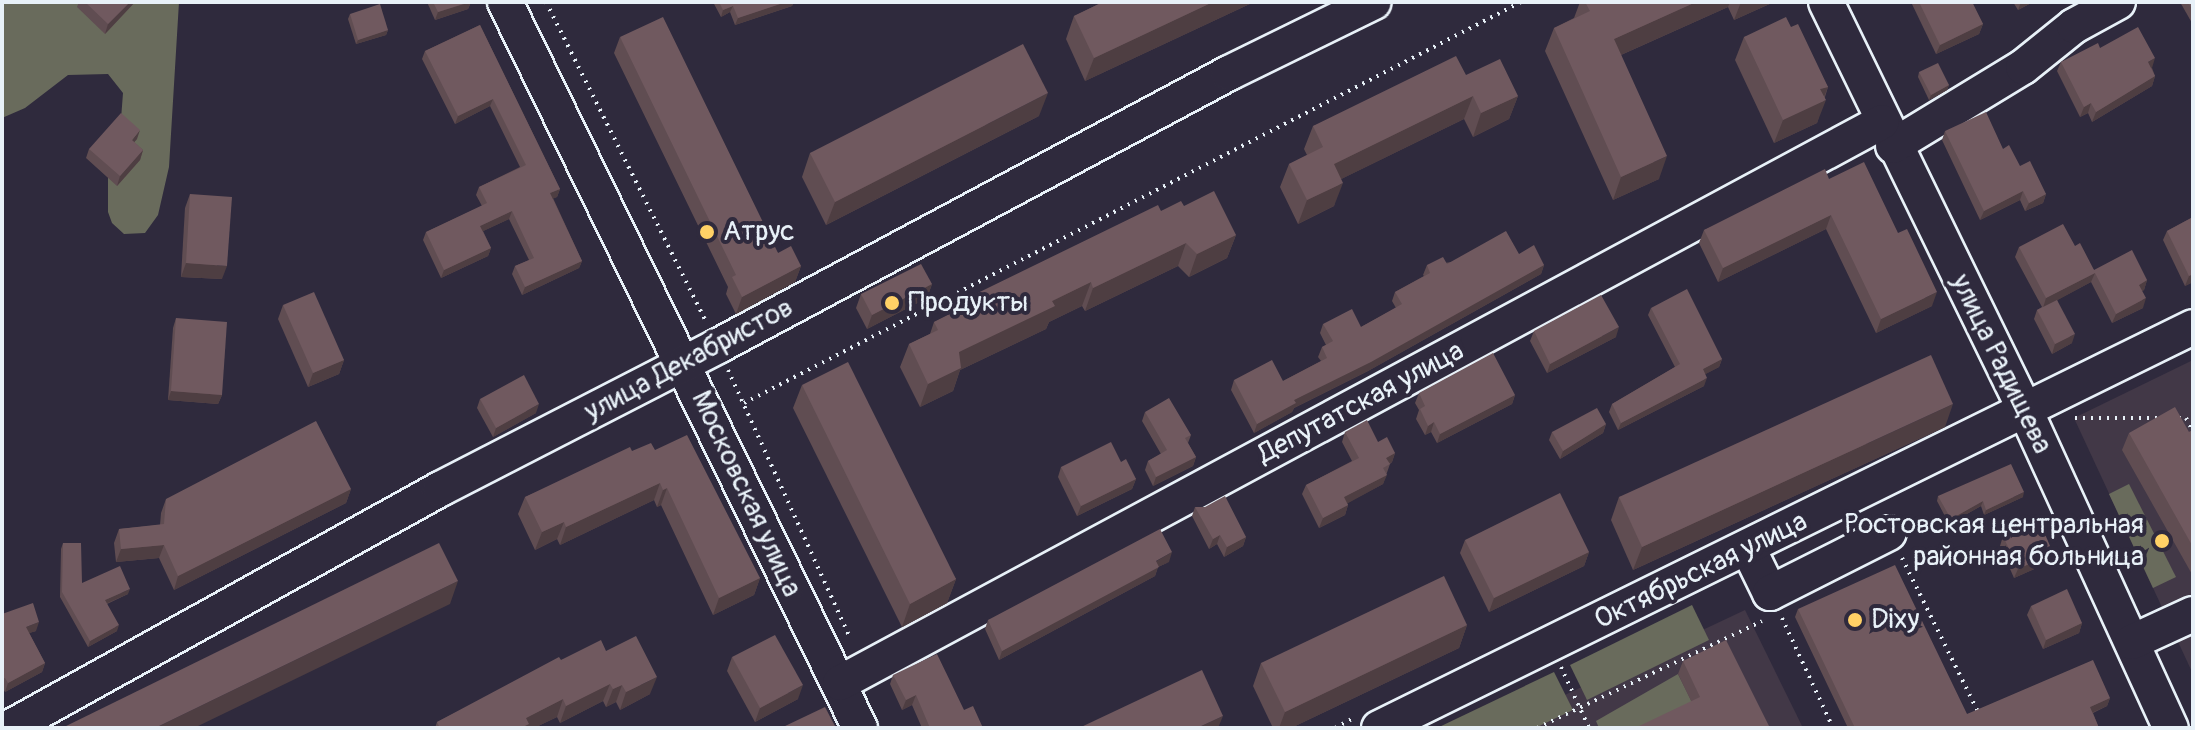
<!DOCTYPE html>
<html>
<head>
<meta charset="utf-8">
<style>
	body { margin:0 }
	#map { position:relative; width:2195px; height:730px; overflow:hidden; background:#2f2a3d; font-family:Pangolin,sans-serif }
	div>[style] { position:absolute }
	.built>* { inset:0; background:#423847 }
	.green>* { inset:0; background:#696b5c }
	.path>* { height:4px; margin-top:-2px; transform-origin:0; background:repeating-linear-gradient(90deg,#e8f1f8 0 2px,transparent 0 8px) }
	.roads { filter:drop-shadow(2px 0 #e8f1f8) drop-shadow(-2px 0 #e8f1f8) drop-shadow(0 2px #e8f1f8) drop-shadow(0 -2px #e8f1f8) }
	.minor>* { height:34px; margin:-17px; padding:0 17px; transform-origin:17px; border-radius:17px; background:#2f2a3d }
	.wall>* { inset:0; background:#604d52 }
	.shaded-wall>* { inset:0; background:#4e3e42 }
	.building>* { inset:0; background:#70595f }
	.dots>* { width:22px; height:22px; translate:-50% -50%; box-sizing:border-box; border:4px solid #2f2a3d; border-radius:50% }
	span { translate:-50% -50%; white-space:nowrap; text-align:center; line-height:1.15; -webkit-text-stroke:8px #2f2a3d; paint-order:stroke }
	.poi-label { font-size:28px; color:#e8f1f8 }
	.left { translate:0 -50%; text-align:left }
	.right { translate:-100% -50%; text-align:right }
	.street-label { font-size:28px; color:#e8f1f8 }
	.frame { position:absolute; inset:0; border:4px solid #e8f1f8; pointer-events:none }
</style>
</head>
<body>
<div id="map">
	<div class="built">
		<i style="clip-path:polygon(2193px 360px,2193px 674px,2074px 418px)"></i>
		<i style="clip-path:polygon(1745px 610px,1803px 728px,1495px 728px)"></i>
	</div>
	<div class="green">
		<i style="clip-path:polygon(2px 2px,179px 2px,169px 167px,158px 215px,145px 233px,124px 234px,112px 223px,108px 212px,108px 157px,121px 119px,123px 93px,108px 74px,68px 75px,25px 108px,2px 118px)"></i>
		<i style="clip-path:polygon(2129px 484px,2176px 577px,2153px 588px,2109px 494px)"></i>
		<i style="clip-path:polygon(1692px 605px,1709px 640px,1587px 700px,1570px 665px)"></i>
		<i style="clip-path:polygon(1554px 672px,1573px 710px,1535px 728px,1437px 728px)"></i>
		<i style="clip-path:polygon(1678px 674px,1696px 710px,1657px 728px,1599px 728px,1596px 721px)"></i>
	</div>
	<div class="path">
		<i style="left:546px;top:2px;width:358px;rotate:63.4deg"></i>
		<i style="left:728px;top:370px;width:291px;rotate:65.5deg"></i>
		<i style="left:744px;top:403px;width:874px;rotate:-27.3deg"></i>
		<i style="left:2075px;top:418px;width:83px"></i>
		<i style="left:2179px;top:418px;width:7px"></i>
		<i style="left:2186px;top:418px;width:15px;rotate:62deg"></i>
		<i style="left:1902px;top:558px;width:172px;rotate:63.7deg"></i>
		<i style="left:1782px;top:618px;width:121px;rotate:65.1deg"></i>
		<i style="left:1561px;top:667px;width:67px;rotate:65.3deg"></i>
		<i style="left:1335px;top:728px;width:19px;rotate:-28deg"></i>
		<i style="left:1537px;top:728px;width:249px;rotate:-25.4deg"></i>
	</div>
	<div class="roads">
		<div class="minor">
			<i style="left:505px;top:2px;width:808px;rotate:63.94deg"></i>
			<i style="left:1826px;top:2px;width:456px;rotate:64deg"></i>
			<i style="left:2026px;top:412px;width:348px;rotate:65.4deg"></i>
			<i style="left:1893px;top:146px;width:152px;rotate:-31.3deg"></i>
			<i style="left:2023px;top:67px;width:65px;rotate:-38.8deg"></i>
			<i style="left:2074px;top:26px;width:50px;rotate:-28.6deg"></i>
			<i style="left:1748px;top:548px;width:50px;rotate:63.9deg"></i>
			<i style="left:1770px;top:593px;width:133px;rotate:-26.8deg"></i>
			<i style="left:2132px;top:642px;width:67px;rotate:-24.7deg"></i>
			<i style="left:840px;top:683px;width:1183px;rotate:-28.3deg"></i>
			<i style="left:9px;top:728px;width:493px;rotate:-29deg"></i>
			<i style="left:440px;top:489px;width:313px;rotate:-27.2deg"></i>
			<i style="left:718px;top:346px;width:579px;rotate:-28.11deg"></i>
			<i style="left:1229px;top:73px;width:161px;rotate:-26.1deg"></i>
			<i style="left:1379px;top:728px;width:907px;rotate:-26.23deg"></i>
		</div>
	</div>
	<div class="wall">
		<i style="clip-path:polygon(79px 2px,135px 2px,105px 34px,77px 7px)"></i>
		<i style="clip-path:polygon(427px 2px,471px 2px,468px 9px,435px 20px)"></i>
		<i style="clip-path:polygon(713px 2px,794px 2px,792px 6px,735px 25px,730px 12px,721px 17px)"></i>
		<i style="clip-path:polygon(1103px 2px,1254px 2px,1085px 81px,1066px 39px,1074px 16px)"></i>
		<i style="clip-path:polygon(1580px 2px,1774px 2px,1734px 20px,1728px 7px,1621px 55px,1659px 179px,1613px 200px,1545px 51px,1554px 28px,1574px 18px)"></i>
		<i style="clip-path:polygon(1911px 2px,1972px 2px,1983px 24px,1979px 34px,1936px 54px)"></i>
		<i style="clip-path:polygon(2013px 2px,2033px 2px,2018px 10px)"></i>
		<i style="clip-path:polygon(2180px 2px,2193px 2px,2193px 22px,2192px 23px)"></i>
		<i style="clip-path:polygon(350px 14px,388px 30px,386px 35px,356px 44px,348px 19px)"></i>
		<i style="clip-path:polygon(480px 25px,560px 189px,557px 197px,553px 198px,582px 261px,579px 268px,522px 295px,512px 274px,515px 266px,529px 260px,509px 219px,483px 231px,491px 248px,488px 256px,441px 278px,423px 240px,426px 232px,482px 206px,476px 195px,479px 187px,520px 167px,490px 106px,455px 124px,422px 59px,425px 51px)"></i>
		<i style="clip-path:polygon(1791px 27px,1828px 87px,1817px 123px,1774px 143px,1735px 60px,1744px 37px)"></i>
		<i style="clip-path:polygon(620px 37px,778px 253px,801px 266px,795px 282px,736px 314px,726px 294px,728px 287px,614px 53px)"></i>
		<i style="clip-path:polygon(2100px 48px,2152px 68px,2155px 76px,2152px 86px,2092px 122px,2088px 113px,2080px 117px,2057px 71px,2061px 62px)"></i>
		<i style="clip-path:polygon(1919px 72px,1949px 85px,1947px 90px,1929px 100px,1918px 77px)"></i>
		<i style="clip-path:polygon(1466px 75px,1518px 96px,1509px 119px,1473px 137px,1464px 119px,1341px 179px,1334px 206px,1298px 224px,1280px 187px,1289px 164px,1307px 155px,1304px 149px,1313px 126px)"></i>
		<i style="clip-path:polygon(1039px 116px,826px 225px,802px 177px,810px 153px)"></i>
		<i style="clip-path:polygon(1945px 131px,2003px 149px,2046px 194px,2043px 203px,2025px 211px,2020px 200px,1980px 220px,1942px 140px)"></i>
		<i style="clip-path:polygon(137px 139px,134px 142px,143px 150px,140px 160px,117px 186px,86px 158px,89px 149px)"></i>
		<i style="clip-path:polygon(1829px 179px,1932px 306px,1876px 333px,1826px 229px,1718px 282px,1699px 243px,1704px 230px)"></i>
		<i style="clip-path:polygon(190px 194px,222px 279px,181px 277px,185px 208px)"></i>
		<i style="clip-path:polygon(1184px 206px,1236px 235px,1227px 258px,1189px 277px,1178px 266px,1085px 311px,1082px 306px,1049px 322px,1046px 329px,960px 370px,953px 391px,920px 407px,900px 367px,909px 344px,930px 334px,934px 322px,948px 315px,951px 306px,1161px 211px)"></i>
		<i style="clip-path:polygon(2193px 217px,2193px 282px,2185px 286px,2163px 240px,2167px 231px)"></i>
		<i style="clip-path:polygon(2075px 246px,2094px 270px,2147px 280px,2144px 290px,2142px 291px,2143px 308px,2112px 323px,2091px 282px,2057px 300px,2072px 343px,2052px 354px,2034px 319px,2037px 310px,2042px 307px,2015px 257px,2019px 247px)"></i>
		<i style="clip-path:polygon(1519px 254px,1544px 265px,1541px 274px,1368px 371px,1294px 408px,1292px 412px,1254px 433px,1231px 390px,1234px 380px,1283px 381px,1321px 361px,1318px 357px,1322px 347px,1326px 345px,1320px 333px,1323px 324px,1361px 327px,1396px 308px,1392px 301px,1395px 292px,1424px 276px,1423px 275px,1427px 265px)"></i>
		<i style="clip-path:polygon(932px 284px,927px 298px,867px 329px,856px 308px,861px 294px)"></i>
		<i style="clip-path:polygon(283px 305px,344px 360px,339px 374px,308px 387px,278px 319px)"></i>
		<i style="clip-path:polygon(1651px 308px,1722px 359px,1719px 367px,1705px 374px,1704px 386px,1618px 430px,1609px 412px,1612px 404px,1675px 367px,1648px 315px)"></i>
		<i style="clip-path:polygon(176px 318px,222px 395px,218px 404px,168px 400px,173px 328px)"></i>
		<i style="clip-path:polygon(1534px 331px,1616px 337px,1547px 373px,1530px 341px)"></i>
		<i style="clip-path:polygon(802px 385px,956px 579px,947px 603px,902px 627px,793px 408px)"></i>
		<i style="clip-path:polygon(1419px 393px,1515px 395px,1512px 404px,1437px 443px,1431px 432px,1425px 435px,1416px 419px,1419px 410px,1415px 403px)"></i>
		<i style="clip-path:polygon(480px 399px,536px 413px,493px 437px,477px 408px)"></i>
		<i style="clip-path:polygon(1145px 412px,1191px 435px,1188px 443px,1196px 457px,1193px 466px,1153px 486px,1145px 470px,1148px 461px,1161px 454px,1142px 421px)"></i>
		<i style="clip-path:polygon(1606px 424px,1603px 433px,1560px 459px,1549px 440px,1552px 432px)"></i>
		<i style="clip-path:polygon(1945px 427px,1633px 570px,1611px 520px,1619px 497px)"></i>
		<i style="clip-path:polygon(2193px 430px,2193px 576px,2122px 450px,2129px 433px,2189px 432px)"></i>
		<i style="clip-path:polygon(1345px 432px,1378px 442px,1395px 453px,1392px 462px,1390px 464px,1383px 484px,1347px 503px,1348px 505px,1345px 515px,1319px 528px,1302px 494px,1306px 485px,1352px 461px,1342px 442px)"></i>
		<i style="clip-path:polygon(655px 450px,760px 578px,754px 595px,713px 615px,661px 505px,657px 507px,654px 500px,560px 545px,557px 539px,535px 550px,518px 514px,525px 497px,632px 451px)"></i>
		<i style="clip-path:polygon(1121px 462px,1136px 479px,1132px 489px,1077px 516px,1058px 477px,1061px 467px)"></i>
		<i style="clip-path:polygon(351px 489px,346px 503px,174px 590px,159px 558px,116px 562px,114px 543px,119px 529px,160px 525px,161px 513px,166px 499px)"></i>
		<i style="clip-path:polygon(1938px 496px,2023px 497px,1984px 515px,1981px 506px,1949px 524px,1937px 501px)"></i>
		<i style="clip-path:polygon(1195px 507px,1246px 537px,1243px 546px,1224px 557px,1217px 544px,1209px 549px,1192px 516px)"></i>
		<i style="clip-path:polygon(2003px 536px,2050px 562px,2014px 578px,2000px 546px)"></i>
		<i style="clip-path:polygon(1465px 540px,1589px 552px,1584px 566px,1489px 612px,1460px 553px)"></i>
		<i style="clip-path:polygon(63px 543px,82px 583px,128px 594px,107px 604px,117px 631px,88px 647px,60px 597px,61px 549px)"></i>
		<i style="clip-path:polygon(1169px 562px,1158px 567px,1155px 576px,999px 660px,985px 629px,988px 620px)"></i>
		<i style="clip-path:polygon(2031px 606px,2082px 623px,2079px 633px,2043px 649px,2027px 615px)"></i>
		<i style="clip-path:polygon(1798px 609px,1967px 714px,2110px 698px,2107px 706px,2093px 713px,2099px 728px,1848px 728px,1795px 617px)"></i>
		<i style="clip-path:polygon(2px 614px,36px 631px,29px 633px,45px 663px,42px 672px,5px 692px,2px 687px)"></i>
		<i style="clip-path:polygon(1467px 625px,1459px 648px,1291px 728px,1273px 728px,1253px 686px,1261px 663px)"></i>
		<i style="clip-path:polygon(606px 651px,650px 694px,620px 710px,616px 702px,606px 707px,603px 701px,560px 723px,557px 717px,534px 728px,435px 728px,437px 722px,561px 660px)"></i>
		<i style="clip-path:polygon(732px 657px,798px 699px,755px 722px,727px 671px)"></i>
		<i style="clip-path:polygon(1683px 661px,1769px 728px,1691px 701px,1678px 674px)"></i>
		<i style="clip-path:polygon(893px 675px,964px 710px,983px 728px,922px 728px,912px 705px,902px 710px,890px 684px)"></i>
	</div>
	<div class="shaded-wall">
		<i style="clip-path:polygon(130px 2px,135px 2px,105px 34px,108px 24px)"></i>
		<i style="clip-path:polygon(471px 2px,468px 9px,435px 20px,438px 12px)"></i>
		<i style="clip-path:polygon(786px 2px,794px 2px,792px 6px,735px 25px,738px 18px)"></i>
		<i style="clip-path:polygon(1213px 2px,1254px 2px,1085px 81px,1094px 58px)"></i>
		<i style="clip-path:polygon(1696px 2px,1730px 2px,1728px 7px,1605px 62px,1614px 39px)"></i>
		<i style="clip-path:polygon(1741px 2px,1774px 2px,1734px 20px)"></i>
		<i style="clip-path:polygon(2021px 2px,2033px 2px,2018px 10px)"></i>
		<i style="clip-path:polygon(733px 6px,730px 12px,721px 17px,723px 10px)"></i>
		<i style="clip-path:polygon(1983px 24px,1979px 34px,1936px 54px,1940px 45px)"></i>
		<i style="clip-path:polygon(388px 30px,386px 35px,356px 44px,358px 40px)"></i>
		<i style="clip-path:polygon(2155px 58px,2152px 68px,2144px 71px,2148px 62px)"></i>
		<i style="clip-path:polygon(2155px 76px,2152px 86px,2092px 122px,2096px 112px)"></i>
		<i style="clip-path:polygon(1949px 85px,1947px 90px,1929px 100px,1931px 95px)"></i>
		<i style="clip-path:polygon(1828px 87px,1822px 102px,1826px 100px,1817px 123px,1774px 143px,1783px 120px,1820px 89px)"></i>
		<i style="clip-path:polygon(1048px 93px,1039px 116px,826px 225px,835px 202px)"></i>
		<i style="clip-path:polygon(1473px 96px,1464px 119px,1325px 187px,1334px 164px)"></i>
		<i style="clip-path:polygon(1518px 96px,1509px 119px,1473px 137px,1481px 113px)"></i>
		<i style="clip-path:polygon(493px 99px,490px 106px,455px 124px,458px 116px)"></i>
		<i style="clip-path:polygon(2091px 103px,2088px 113px,2080px 117px,2084px 107px)"></i>
		<i style="clip-path:polygon(140px 130px,137px 139px,128px 149px,132px 140px)"></i>
		<i style="clip-path:polygon(143px 150px,140px 160px,117px 186px,120px 176px)"></i>
		<i style="clip-path:polygon(1667px 156px,1659px 179px,1613px 200px,1621px 177px)"></i>
		<i style="clip-path:polygon(1343px 183px,1334px 206px,1298px 224px,1307px 200px)"></i>
		<i style="clip-path:polygon(560px 189px,557px 197px,548px 201px,550px 193px)"></i>
		<i style="clip-path:polygon(2023px 191px,2020px 200px,1980px 220px,1984px 211px)"></i>
		<i style="clip-path:polygon(2046px 194px,2043px 203px,2025px 211px,2029px 203px)"></i>
		<i style="clip-path:polygon(512px 211px,509px 219px,477px 234px,480px 226px)"></i>
		<i style="clip-path:polygon(1831px 215px,1826px 229px,1718px 282px,1723px 268px)"></i>
		<i style="clip-path:polygon(1236px 235px,1227px 258px,1189px 277px,1197px 254px)"></i>
		<i style="clip-path:polygon(1186px 243px,1178px 266px,1085px 311px,1093px 288px)"></i>
		<i style="clip-path:polygon(491px 248px,488px 256px,441px 278px,444px 270px)"></i>
		<i style="clip-path:polygon(582px 261px,579px 268px,522px 295px,525px 287px)"></i>
		<i style="clip-path:polygon(186px 263px,227px 266px,222px 279px,181px 277px)"></i>
		<i style="clip-path:polygon(1544px 265px,1541px 274px,1368px 371px,1294px 408px,1292px 412px,1254px 433px,1257px 424px,1294px 400px)"></i>
		<i style="clip-path:polygon(801px 266px,795px 282px,736px 314px,742px 297px)"></i>
		<i style="clip-path:polygon(2095px 273px,2091px 282px,2043px 308px,2046px 298px)"></i>
		<i style="clip-path:polygon(2193px 274px,2193px 282px,2185px 286px,2189px 276px)"></i>
		<i style="clip-path:polygon(2147px 280px,2144px 290px,2136px 294px,2139px 285px)"></i>
		<i style="clip-path:polygon(1091px 282px,1082px 306px,1049px 322px,1046px 329px,960px 370px,953px 391px,920px 407px,928px 384px,959px 352px,1052px 301px)"></i>
		<i style="clip-path:polygon(932px 284px,927px 298px,867px 329px,872px 315px)"></i>
		<i style="clip-path:polygon(1937px 292px,1932px 306px,1876px 333px,1881px 319px)"></i>
		<i style="clip-path:polygon(2146px 298px,2143px 308px,2112px 323px,2116px 314px)"></i>
		<i style="clip-path:polygon(1619px 327px,1616px 337px,1547px 373px,1550px 364px)"></i>
		<i style="clip-path:polygon(2075px 334px,2072px 343px,2052px 354px,2055px 344px)"></i>
		<i style="clip-path:polygon(1722px 359px,1719px 367px,1700px 377px,1703px 369px)"></i>
		<i style="clip-path:polygon(344px 360px,339px 374px,308px 387px,313px 373px)"></i>
		<i style="clip-path:polygon(1707px 378px,1704px 386px,1618px 430px,1621px 423px)"></i>
		<i style="clip-path:polygon(171px 391px,222px 395px,218px 404px,168px 400px)"></i>
		<i style="clip-path:polygon(1515px 395px,1512px 404px,1437px 443px,1440px 434px)"></i>
		<i style="clip-path:polygon(539px 404px,536px 413px,493px 437px,496px 428px)"></i>
		<i style="clip-path:polygon(1953px 404px,1945px 427px,1633px 570px,1642px 547px)"></i>
		<i style="clip-path:polygon(1434px 422px,1431px 432px,1425px 435px,1428px 426px)"></i>
		<i style="clip-path:polygon(1606px 424px,1603px 433px,1560px 459px,1563px 451px)"></i>
		<i style="clip-path:polygon(1395px 453px,1392px 462px,1383px 467px,1386px 458px)"></i>
		<i style="clip-path:polygon(1196px 457px,1193px 466px,1153px 486px,1156px 477px)"></i>
		<i style="clip-path:polygon(1387px 475px,1383px 484px,1341px 507px,1344px 497px)"></i>
		<i style="clip-path:polygon(1136px 479px,1132px 489px,1077px 516px,1081px 506px)"></i>
		<i style="clip-path:polygon(660px 483px,654px 500px,560px 545px,566px 527px)"></i>
		<i style="clip-path:polygon(667px 488px,661px 505px,657px 507px,663px 490px)"></i>
		<i style="clip-path:polygon(351px 489px,346px 503px,174px 590px,178px 576px)"></i>
		<i style="clip-path:polygon(2024px 492px,2023px 497px,1984px 515px,1986px 510px)"></i>
		<i style="clip-path:polygon(1983px 501px,1981px 506px,1949px 524px,1951px 519px)"></i>
		<i style="clip-path:polygon(1348px 505px,1345px 515px,1319px 528px,1323px 518px)"></i>
		<i style="clip-path:polygon(564px 522px,557px 539px,535px 550px,542px 532px)"></i>
		<i style="clip-path:polygon(1220px 535px,1217px 544px,1209px 549px,1213px 539px)"></i>
		<i style="clip-path:polygon(1246px 537px,1243px 546px,1224px 557px,1227px 547px)"></i>
		<i style="clip-path:polygon(164px 545px,159px 558px,116px 562px,121px 549px)"></i>
		<i style="clip-path:polygon(1172px 552px,1169px 562px,1158px 567px,1155px 576px,999px 660px,1002px 651px)"></i>
		<i style="clip-path:polygon(1589px 552px,1584px 566px,1489px 612px,1494px 598px)"></i>
		<i style="clip-path:polygon(2053px 553px,2050px 562px,2014px 578px,2018px 569px)"></i>
		<i style="clip-path:polygon(760px 578px,754px 595px,713px 615px,719px 598px)"></i>
		<i style="clip-path:polygon(956px 579px,947px 603px,902px 627px,910px 604px)"></i>
		<i style="clip-path:polygon(458px 581px,450px 604px,194px 728px,155px 728px)"></i>
		<i style="clip-path:polygon(130px 589px,128px 594px,103px 605px,105px 600px)"></i>
		<i style="clip-path:polygon(39px 622px,36px 631px,23px 635px,26px 627px)"></i>
		<i style="clip-path:polygon(2082px 623px,2079px 633px,2043px 649px,2046px 640px)"></i>
		<i style="clip-path:polygon(119px 625px,117px 631px,88px 647px,90px 641px)"></i>
		<i style="clip-path:polygon(1467px 625px,1459px 648px,1291px 728px,1279px 728px,1285px 712px)"></i>
		<i style="clip-path:polygon(45px 663px,42px 672px,5px 692px,8px 683px)"></i>
		<i style="clip-path:polygon(657px 677px,650px 694px,620px 710px,626px 692px)"></i>
		<i style="clip-path:polygon(610px 684px,603px 701px,560px 723px,566px 706px)"></i>
		<i style="clip-path:polygon(622px 685px,616px 702px,606px 707px,613px 689px)"></i>
		<i style="clip-path:polygon(803px 685px,798px 699px,755px 722px,760px 708px)"></i>
		<i style="clip-path:polygon(916px 695px,912px 705px,902px 710px,906px 700px)"></i>
		<i style="clip-path:polygon(2110px 698px,2107px 706px,2087px 715px,2090px 707px)"></i>
		<i style="clip-path:polygon(563px 699px,557px 717px,534px 728px,521px 728px,526px 718px)"></i>
		<i style="clip-path:polygon(1223px 716px,1218px 728px,1197px 728px)"></i>
	</div>
	<div class="building">
		<i style="clip-path:polygon(85px 2px,130px 2px,108px 24px)"></i>
		<i style="clip-path:polygon(433px 2px,469px 2px,438px 12px)"></i>
		<i style="clip-path:polygon(719px 2px,786px 2px,738px 18px,733px 6px,723px 10px)"></i>
		<i style="clip-path:polygon(1103px 2px,1213px 2px,1094px 58px,1074px 16px)"></i>
		<i style="clip-path:polygon(1585px 2px,1696px 2px,1614px 39px,1667px 156px,1621px 177px,1554px 28px,1590px 11px)"></i>
		<i style="clip-path:polygon(1919px 2px,1972px 2px,1983px 24px,1940px 45px)"></i>
		<i style="clip-path:polygon(2188px 2px,2193px 2px,2193px 11px)"></i>
		<i style="clip-path:polygon(380px 4px,388px 30px,358px 40px,350px 14px)"></i>
		<i style="clip-path:polygon(663px 17px,778px 253px,791px 246px,801px 266px,742px 297px,732px 277px,736px 275px,620px 37px)"></i>
		<i style="clip-path:polygon(1786px 17px,1791px 27px,1798px 24px,1828px 87px,1820px 89px,1826px 100px,1783px 120px,1744px 37px)"></i>
		<i style="clip-path:polygon(480px 25px,560px 189px,550px 193px,582px 261px,525px 287px,515px 266px,534px 258px,512px 211px,480px 226px,491px 248px,444px 270px,426px 232px,487px 203px,479px 187px,526px 165px,493px 99px,458px 116px,425px 51px)"></i>
		<i style="clip-path:polygon(2138px 27px,2155px 58px,2148px 62px,2155px 76px,2096px 112px,2091px 103px,2084px 107px,2061px 62px,2098px 43px,2100px 48px)"></i>
		<i style="clip-path:polygon(1023px 44px,1048px 93px,835px 202px,810px 153px)"></i>
		<i style="clip-path:polygon(1456px 56px,1466px 75px,1500px 59px,1518px 96px,1481px 113px,1473px 96px,1334px 164px,1343px 183px,1307px 200px,1289px 164px,1323px 147px,1313px 126px)"></i>
		<i style="clip-path:polygon(1938px 63px,1949px 85px,1931px 95px,1919px 72px)"></i>
		<i style="clip-path:polygon(1986px 112px,2003px 149px,2009px 145px,2020px 166px,2030px 161px,2046px 194px,2029px 203px,2023px 191px,1984px 211px,1945px 131px)"></i>
		<i style="clip-path:polygon(121px 113px,140px 130px,132px 140px,143px 150px,120px 176px,89px 149px)"></i>
		<i style="clip-path:polygon(1864px 162px,1898px 233px,1907px 229px,1937px 292px,1881px 319px,1831px 215px,1723px 268px,1704px 230px,1825px 169px,1829px 179px)"></i>
		<i style="clip-path:polygon(1214px 191px,1236px 235px,1197px 254px,1186px 243px,1093px 288px,1091px 282px,1052px 301px,1055px 306px,959px 352px,961px 368px,928px 384px,909px 344px,938px 330px,934px 322px,954px 312px,951px 306px,1158px 205px,1161px 211px,1181px 201px,1184px 206px)"></i>
		<i style="clip-path:polygon(190px 194px,232px 197px,227px 266px,186px 263px)"></i>
		<i style="clip-path:polygon(2193px 217px,2193px 274px,2189px 276px,2167px 231px)"></i>
		<i style="clip-path:polygon(2063px 224px,2075px 246px,2080px 243px,2094px 270px,2132px 250px,2147px 280px,2139px 285px,2146px 298px,2116px 314px,2095px 273px,2046px 298px,2019px 247px)"></i>
		<i style="clip-path:polygon(1506px 231px,1519px 254px,1534px 245px,1544px 265px,1371px 362px,1294px 400px,1296px 403px,1257px 424px,1234px 380px,1272px 360px,1283px 381px,1327px 358px,1322px 347px,1333px 341px,1323px 324px,1352px 309px,1361px 327px,1402px 304px,1395px 292px,1430px 273px,1427px 265px,1443px 257px,1447px 264px)"></i>
		<i style="clip-path:polygon(921px 264px,932px 284px,872px 315px,861px 294px)"></i>
		<i style="clip-path:polygon(1687px 289px,1722px 359px,1703px 369px,1707px 378px,1621px 423px,1612px 404px,1680px 364px,1651px 308px)"></i>
		<i style="clip-path:polygon(314px 292px,344px 360px,313px 373px,283px 305px)"></i>
		<i style="clip-path:polygon(1601px 295px,1619px 327px,1550px 364px,1534px 331px)"></i>
		<i style="clip-path:polygon(2057px 300px,2075px 334px,2055px 344px,2037px 310px)"></i>
		<i style="clip-path:polygon(176px 318px,227px 322px,222px 395px,171px 391px)"></i>
		<i style="clip-path:polygon(1493px 353px,1515px 395px,1440px 434px,1434px 422px,1428px 426px,1420px 409px,1425px 406px,1419px 393px)"></i>
		<i style="clip-path:polygon(1931px 355px,1953px 404px,1642px 547px,1619px 497px)"></i>
		<i style="clip-path:polygon(848px 362px,956px 579px,910px 604px,802px 385px)"></i>
		<i style="clip-path:polygon(524px 375px,539px 404px,496px 428px,480px 399px)"></i>
		<i style="clip-path:polygon(1169px 398px,1191px 435px,1185px 438px,1196px 457px,1156px 477px,1148px 461px,1167px 450px,1145px 412px)"></i>
		<i style="clip-path:polygon(2175px 407px,2189px 432px,2193px 430px,2193px 547px,2129px 433px)"></i>
		<i style="clip-path:polygon(1597px 408px,1606px 424px,1563px 451px,1552px 432px)"></i>
		<i style="clip-path:polygon(1367px 420px,1378px 442px,1387px 437px,1395px 453px,1386px 458px,1390px 464px,1383px 468px,1387px 475px,1344px 497px,1348px 505px,1323px 518px,1306px 485px,1359px 458px,1345px 432px)"></i>
		<i style="clip-path:polygon(316px 421px,351px 489px,178px 576px,164px 545px,121px 549px,119px 529px,164px 524px,166px 499px)"></i>
		<i style="clip-path:polygon(687px 435px,760px 578px,719px 598px,667px 488px,663px 490px,660px 483px,566px 527px,564px 522px,542px 532px,525px 497px,630px 447px,632px 451px,651px 443px,655px 450px)"></i>
		<i style="clip-path:polygon(1111px 442px,1121px 462px,1126px 459px,1136px 479px,1081px 506px,1061px 467px)"></i>
		<i style="clip-path:polygon(2011px 464px,2024px 492px,1986px 510px,1983px 501px,1951px 519px,1938px 496px)"></i>
		<i style="clip-path:polygon(1560px 493px,1589px 552px,1494px 598px,1465px 540px)"></i>
		<i style="clip-path:polygon(1225px 496px,1246px 537px,1227px 547px,1220px 535px,1213px 539px,1195px 507px,1205px 507px)"></i>
		<i style="clip-path:polygon(2039px 520px,2053px 553px,2018px 569px,2003px 536px)"></i>
		<i style="clip-path:polygon(1160px 529px,1172px 552px,1156px 561px,1159px 567px,1002px 651px,988px 620px)"></i>
		<i style="clip-path:polygon(63px 543px,81px 543px,82px 583px,120px 566px,130px 589px,105px 600px,119px 625px,90px 641px,62px 592px)"></i>
		<i style="clip-path:polygon(439px 543px,458px 581px,155px 728px,62px 728px)"></i>
		<i style="clip-path:polygon(1895px 565px,1967px 714px,2093px 660px,2110px 698px,2090px 707px,2099px 728px,1855px 728px,1798px 609px)"></i>
		<i style="clip-path:polygon(1444px 576px,1467px 625px,1285px 712px,1261px 663px)"></i>
		<i style="clip-path:polygon(2067px 589px,2082px 623px,2046px 640px,2031px 606px)"></i>
		<i style="clip-path:polygon(33px 603px,39px 622px,26px 627px,45px 663px,8px 683px,5px 678px,2px 679px,2px 614px)"></i>
		<i style="clip-path:polygon(775px 635px,803px 685px,760px 708px,732px 657px)"></i>
		<i style="clip-path:polygon(636px 636px,657px 677px,626px 692px,622px 685px,613px 689px,610px 684px,566px 706px,563px 699px,526px 718px,529px 724px,521px 728px,440px 728px,437px 722px,559px 657px,561px 660px,601px 640px,606px 651px)"></i>
		<i style="clip-path:polygon(1726px 640px,1769px 726px,1765px 728px,1635px 728px,1700px 697px,1683px 661px)"></i>
		<i style="clip-path:polygon(937px 654px,964px 710px,973px 706px,983px 728px,930px 728px,916px 695px,906px 700px,893px 675px)"></i>
		<i style="clip-path:polygon(1202px 670px,1223px 716px,1197px 728px,1079px 728px)"></i>
		<i style="clip-path:polygon(825px 707px,836px 728px,783px 727px)"></i>
	</div>
	<div class="dots">
		<i style="left:707px;top:232px;background:#ffd166"></i>
		<i style="left:892px;top:303px;background:#ffd166"></i>
		<i style="left:2162px;top:541px;background:#ffd166"></i>
		<i style="left:1855px;top:620px;background:#ffd166"></i>
	</div>
	<div class="poi-label">
		<span class="left" style="left:723px;top:232px">Атрус</span>
		<span class="left" style="left:908px;top:303px">Продукты</span>
		<span class="right" style="left:2144px;top:541px">Ростовская центральная<br>районная больница</span>
		<span class="left" style="left:1871px;top:620px">Dixy</span>
	</div>
	<div class="street-label">
		<span style="left:689px;top:360px;rotate:-28deg">улица Декабристов</span>
		<span style="left:2001px;top:364px;rotate:64deg">улица Радищева</span>
		<span style="left:1361px;top:403px;rotate:-28deg">Депутатская улица</span>
		<span style="left:746px;top:494px;rotate:65deg">Московская улица</span>
		<span style="left:1701px;top:571px;rotate:-26deg">Октябрьская улица</span>
	</div>
	<div class="frame"></div>
</div>
</body>
</html>
